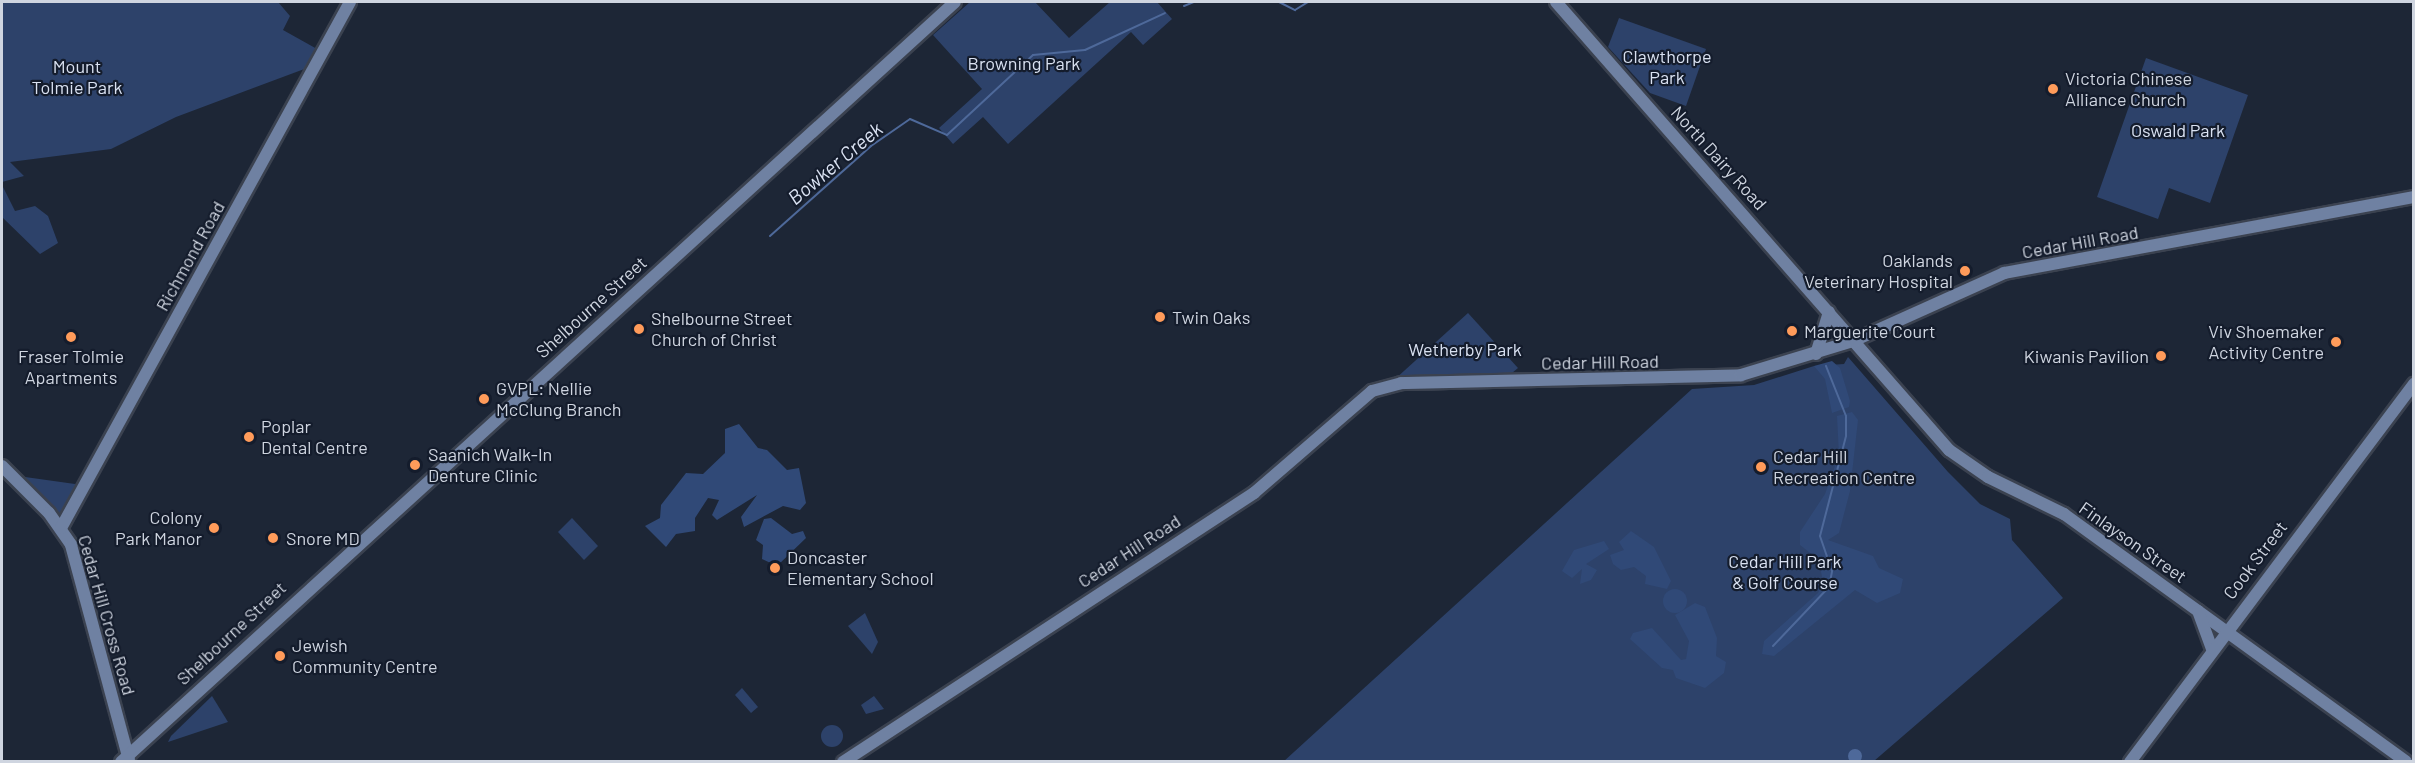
<!DOCTYPE html>
<html>
<head>
<meta charset="utf-8">
<style>
	body { margin:0 }
	#map { position:relative; width:2415px; height:763px; overflow:hidden; background:#1d2636; font-family:Barlow,sans-serif }
	div>[style] { position:absolute }
	.green>* { inset:0; background:#2d426a }
	.round { border-radius:50% }
	.forest>* { inset:0; background:#304977 }
	.water>* { inset:0; background:#4e699a }
	.stream>* { height:2px; margin:-1px; padding:0 1px; transform-origin:1px; border-radius:1px; background:#4e699a }
	.roads { filter:drop-shadow(2px 0 #3b4250) drop-shadow(-2px 0 #3b4250) drop-shadow(0 2px #3b4250) drop-shadow(0 -2px #3b4250) }
	.secondary>* { height:12px; margin:-6px; padding:0 6px; transform-origin:6px; border-radius:6px; background:#6f81a2 }
	.dots>* { width:16px; height:16px; translate:-50% -50%; box-sizing:border-box; border:3px solid #141c2c; border-radius:50% }
	span { translate:-50% -50%; white-space:nowrap; text-align:center; line-height:1.15; -webkit-text-stroke:4.5px #141c2c; paint-order:stroke }
	.park-label { font-size:18px; color:#dae2f2 }
	.poi-label { font-size:18px; color:#cfd5e0 }
	.left { translate:0 -50%; text-align:left }
	.right { translate:-100% -50%; text-align:right }
	.street-label { font-size:18px; color:#cfd5e0 }
	.water-label { font-size:20px; color:#dbe3f3; font-style:italic }
	.frame { position:absolute; inset:0; border:3px solid #cfd5e0; pointer-events:none }
</style>
</head>
<body>
<div id="map">
	<div class="green">
		<i style="clip-path:polygon(2px 2px,278px 2px,290px 16px,283px 30px,317px 49px,307px 68px,176px 117px,111px 149px,10px 162px,24px 176px,2px 182px)"></i>
		<i style="clip-path:polygon(970px 2px,1035px 2px,1069px 38px,1110px 2px,1157px 2px,1172px 19px,1143px 45px,1131px 32px,1008px 144px,983px 117px,953px 144px,939px 128px,982px 89px,933px 35px)"></i>
		<i style="clip-path:polygon(1619px 18px,1706px 49px,1686px 106px,1650px 93px,1608px 47px)"></i>
		<i style="clip-path:polygon(2146px 58px,2248px 95px,2210px 203px,2169px 188px,2158px 219px,2097px 197px)"></i>
		<i style="clip-path:polygon(2px 185px,15px 211px,35px 206px,48px 216px,58px 243px,40px 254px,2px 217px)"></i>
		<i style="clip-path:polygon(1468px 313px,1518px 368px,1512px 373px,1394px 380px)"></i>
		<i style="clip-path:polygon(1848px 357px,1948px 472px,1980px 504px,2010px 519px,2012px 540px,2063px 598px,1874px 761px,1283px 762px,1692px 389px,1754px 385px,1814px 366px,1844px 364px)"></i>
		<i style="clip-path:polygon(18px 476px,75px 484px,77px 489px,58px 516px)"></i>
		<i style="clip-path:polygon(572px 518px,598px 546px,584px 560px,558px 532px)"></i>
		<i style="clip-path:polygon(865px 613px,878px 642px,872px 654px,848px 626px)"></i>
		<i style="clip-path:polygon(742px 688px,758px 707px,751px 713px,735px 695px)"></i>
		<i style="clip-path:polygon(212px 696px,228px 722px,168px 742px,171px 736px)"></i>
		<i style="clip-path:polygon(874px 696px,884px 709px,866px 714px,861px 705px)"></i>
		<i class="round" style="left:821px;top:725px;width:22px;height:22px"></i>
	</div>
	<div class="forest">
		<i style="clip-path:polygon(1832px 361px,1840px 368px,1850px 401px,1849px 407px,1832px 413px,1825px 379px,1814px 366px)"></i>
		<i style="clip-path:polygon(1852px 412px,1858px 420px,1850px 491px,1839px 533px,1828px 540px,1873px 556px,1879px 568px,1903px 579px,1900px 593px,1877px 603px,1855px 590px,1774px 656px,1762px 654px,1764px 641px,1818px 593px,1823px 583px,1819px 560px,1800px 545px,1800px 532px,1825px 494px,1839px 455px,1837px 416px)"></i>
		<i style="clip-path:polygon(739px 424px,758px 448px,767px 450px,787px 470px,799px 468px,806px 503px,800px 510px,783px 506px,744px 527px,741px 517px,757px 495px,717px 520px,712px 515px,719px 500px,708px 498px,695px 518px,695px 531px,676px 534px,666px 547px,645px 526px,660px 518px,661px 505px,686px 473px,703px 474px,725px 453px,725px 429px)"></i>
		<i style="clip-path:polygon(771px 518px,792px 534px,803px 531px,806px 538px,777px 566px,762px 559px,763px 545px,756px 540px,764px 519px)"></i>
		<i style="clip-path:polygon(1631px 531px,1654px 547px,1671px 581px,1667px 589px,1645px 584px,1646px 576px,1634px 567px,1621px 570px,1613px 564px,1610px 555px,1624px 550px,1619px 542px)"></i>
		<i style="clip-path:polygon(1604px 541px,1609px 549px,1586px 564px,1597px 570px,1591px 580px,1580px 584px,1582px 569px,1572px 578px,1562px 571px,1574px 550px)"></i>
		<i class="round" style="left:1663px;top:589px;width:24px;height:24px"></i>
		<i style="clip-path:polygon(1695px 603px,1705px 607px,1717px 638px,1716px 656px,1726px 662px,1724px 673px,1705px 688px,1676px 678px,1673px 670px,1662px 668px,1630px 639px,1633px 633px,1652px 628px,1681px 660px,1686px 659px,1689px 641px,1675px 615px)"></i>
	</div>
	<div class="water">
		<i class="round" style="left:1848px;top:749px;width:14px;height:14px"></i>
	</div>
	<div class="stream">
		<i style="left:1279px;top:2px;width:18px;rotate:27deg"></i>
		<i style="left:1295px;top:10px;width:15px;rotate:-32deg"></i>
		<i style="left:1184px;top:6px;width:11px;rotate:-22deg"></i>
		<i style="left:770px;top:236px;width:135px;rotate:-41.7deg"></i>
		<i style="left:871px;top:146px;width:47px;rotate:-34.7deg"></i>
		<i style="left:910px;top:119px;width:40px;rotate:23.4deg"></i>
		<i style="left:947px;top:135px;width:117px;rotate:-42.9deg"></i>
		<i style="left:1033px;top:55px;width:52px;rotate:-5.5deg"></i>
		<i style="left:1085px;top:50px;width:88px;rotate:-24.8deg"></i>
		<i style="left:1773px;top:646px;width:81px;rotate:-46.5deg"></i>
		<i style="left:1829px;top:587px;width:16px;rotate:-79deg"></i>
		<i style="left:1832px;top:571px;width:37px;rotate:-109deg"></i>
		<i style="left:1820px;top:536px;width:103px;rotate:-75.4deg"></i>
		<i style="left:1846px;top:436px;width:20px;rotate:-90deg"></i>
		<i style="left:1846px;top:416px;width:54px;rotate:-111.8deg"></i>
	</div>
	<div class="roads">
		<div class="secondary">
			<i style="left:1556px;top:2px;width:596px;rotate:48.74deg"></i>
			<i style="left:1949px;top:450px;width:47px;rotate:34.7deg"></i>
			<i style="left:1988px;top:477px;width:85px;rotate:26deg"></i>
			<i style="left:2064px;top:514px;width:422px;rotate:35.9deg"></i>
			<i style="left:1816px;top:354px;width:44px;rotate:-72.8deg"></i>
			<i style="left:2px;top:466px;width:66px;rotate:45deg"></i>
			<i style="left:49px;top:513px;width:39px;rotate:55deg"></i>
			<i style="left:71px;top:545px;width:223px;rotate:74.9deg"></i>
			<i style="left:61px;top:528px;width:600px;rotate:-61.21deg"></i>
			<i style="left:2198px;top:611px;width:40px;rotate:69.8deg"></i>
			<i style="left:121px;top:762px;width:1128px;rotate:-42.34deg"></i>
			<i style="left:843px;top:762px;width:491px;rotate:-33.2deg"></i>
			<i style="left:1254px;top:493px;width:156px;rotate:-40.8deg"></i>
			<i style="left:1372px;top:391px;width:30px;rotate:-15deg"></i>
			<i style="left:1401px;top:383px;width:340px;rotate:-1.3deg"></i>
			<i style="left:1741px;top:375px;width:117px;rotate:-16.9deg"></i>
			<i style="left:1853px;top:341px;width:166px;rotate:-24.2deg"></i>
			<i style="left:2004px;top:273px;width:417px;rotate:-10.5deg"></i>
			<i style="left:2130px;top:762px;width:473px;rotate:-53.1deg"></i>
		</div>
	</div>
	<div class="dots">
		<i style="left:2053px;top:89px;background:#ff9b5a"></i>
		<i style="left:1965px;top:271px;background:#ff9b5a"></i>
		<i style="left:1160px;top:317px;background:#ff9b5a"></i>
		<i style="left:639px;top:329px;background:#ff9b5a"></i>
		<i style="left:1792px;top:331px;background:#ff9b5a"></i>
		<i style="left:71px;top:337px;background:#ff9b5a"></i>
		<i style="left:2336px;top:342px;background:#ff9b5a"></i>
		<i style="left:2161px;top:356px;background:#ff9b5a"></i>
		<i style="left:484px;top:399px;background:#ff9b5a"></i>
		<i style="left:249px;top:437px;background:#ff9b5a"></i>
		<i style="left:415px;top:465px;background:#ff9b5a"></i>
		<i style="left:1761px;top:467px;background:#ff9b5a"></i>
		<i style="left:214px;top:528px;background:#ff9b5a"></i>
		<i style="left:273px;top:538px;background:#ff9b5a"></i>
		<i style="left:775px;top:568px;background:#ff9b5a"></i>
		<i style="left:280px;top:656px;background:#ff9b5a"></i>
	</div>
	<div class="park-label">
		<span style="left:1667px;top:67px">Clawthorpe<br>Park</span>
		<span style="left:1024px;top:63px">Browning Park</span>
		<span style="left:77px;top:77px">Mount<br>Tolmie Park</span>
		<span style="left:2178px;top:130px">Oswald Park</span>
		<span style="left:1465px;top:349px">Wetherby Park</span>
		<span style="left:1785px;top:572px">Cedar Hill Park<br>&amp; Golf Course</span>
	</div>
	<div class="poi-label">
		<span class="left" style="left:2065px;top:89px">Victoria Chinese<br>Alliance Church</span>
		<span class="right" style="left:1953px;top:271px">Oaklands<br>Veterinary Hospital</span>
		<span class="left" style="left:1172px;top:317px">Twin Oaks</span>
		<span class="left" style="left:651px;top:329px">Shelbourne Street<br>Church of Christ</span>
		<span class="left" style="left:1804px;top:331px">Marguerite Court</span>
		<span class="right" style="left:2324px;top:342px">Viv Shoemaker<br>Activity Centre</span>
		<span class="right" style="left:2149px;top:356px">Kiwanis Pavilion</span>
		<span style="left:71px;top:367px">Fraser Tolmie<br>Apartments</span>
		<span class="left" style="left:496px;top:399px">GVPL: Nellie<br>McClung Branch</span>
		<span class="left" style="left:261px;top:437px">Poplar<br>Dental Centre</span>
		<span class="left" style="left:428px;top:465px">Saanich Walk-In<br>Denture Clinic</span>
		<span class="left" style="left:1773px;top:467px">Cedar Hill<br>Recreation Centre</span>
		<span class="right" style="left:202px;top:528px">Colony<br>Park Manor</span>
		<span class="left" style="left:286px;top:538px">Snore MD</span>
		<span class="left" style="left:787px;top:568px">Doncaster<br>Elementary School</span>
		<span class="left" style="left:292px;top:656px">Jewish<br>Community Centre</span>
	</div>
	<div class="street-label">
		<span style="left:1719px;top:158px;rotate:48deg">North Dairy Road</span>
		<span style="left:2080px;top:242px;rotate:-10deg">Cedar Hill Road</span>
		<span style="left:190px;top:256px;rotate:-61deg">Richmond Road</span>
		<span style="left:591px;top:307px;rotate:-42deg">Shelbourne Street</span>
		<span style="left:1600px;top:362px;rotate:-1deg">Cedar Hill Road</span>
		<span style="left:2133px;top:542px;rotate:35deg">Finlayson Street</span>
		<span style="left:1129px;top:551px;rotate:-33deg">Cedar Hill Road</span>
		<span style="left:2255px;top:560px;rotate:-53deg">Cook Street</span>
		<span style="left:107px;top:615px;rotate:74deg">Cedar Hill Cross Road</span>
		<span style="left:231px;top:633px;rotate:-43deg">Shelbourne Street</span>
	</div>
	<div class="water-label">
		<span style="left:835px;top:163px;rotate:-40deg">Bowker Creek</span>
	</div>
	<div class="frame"></div>
</div>
</body>
</html>
